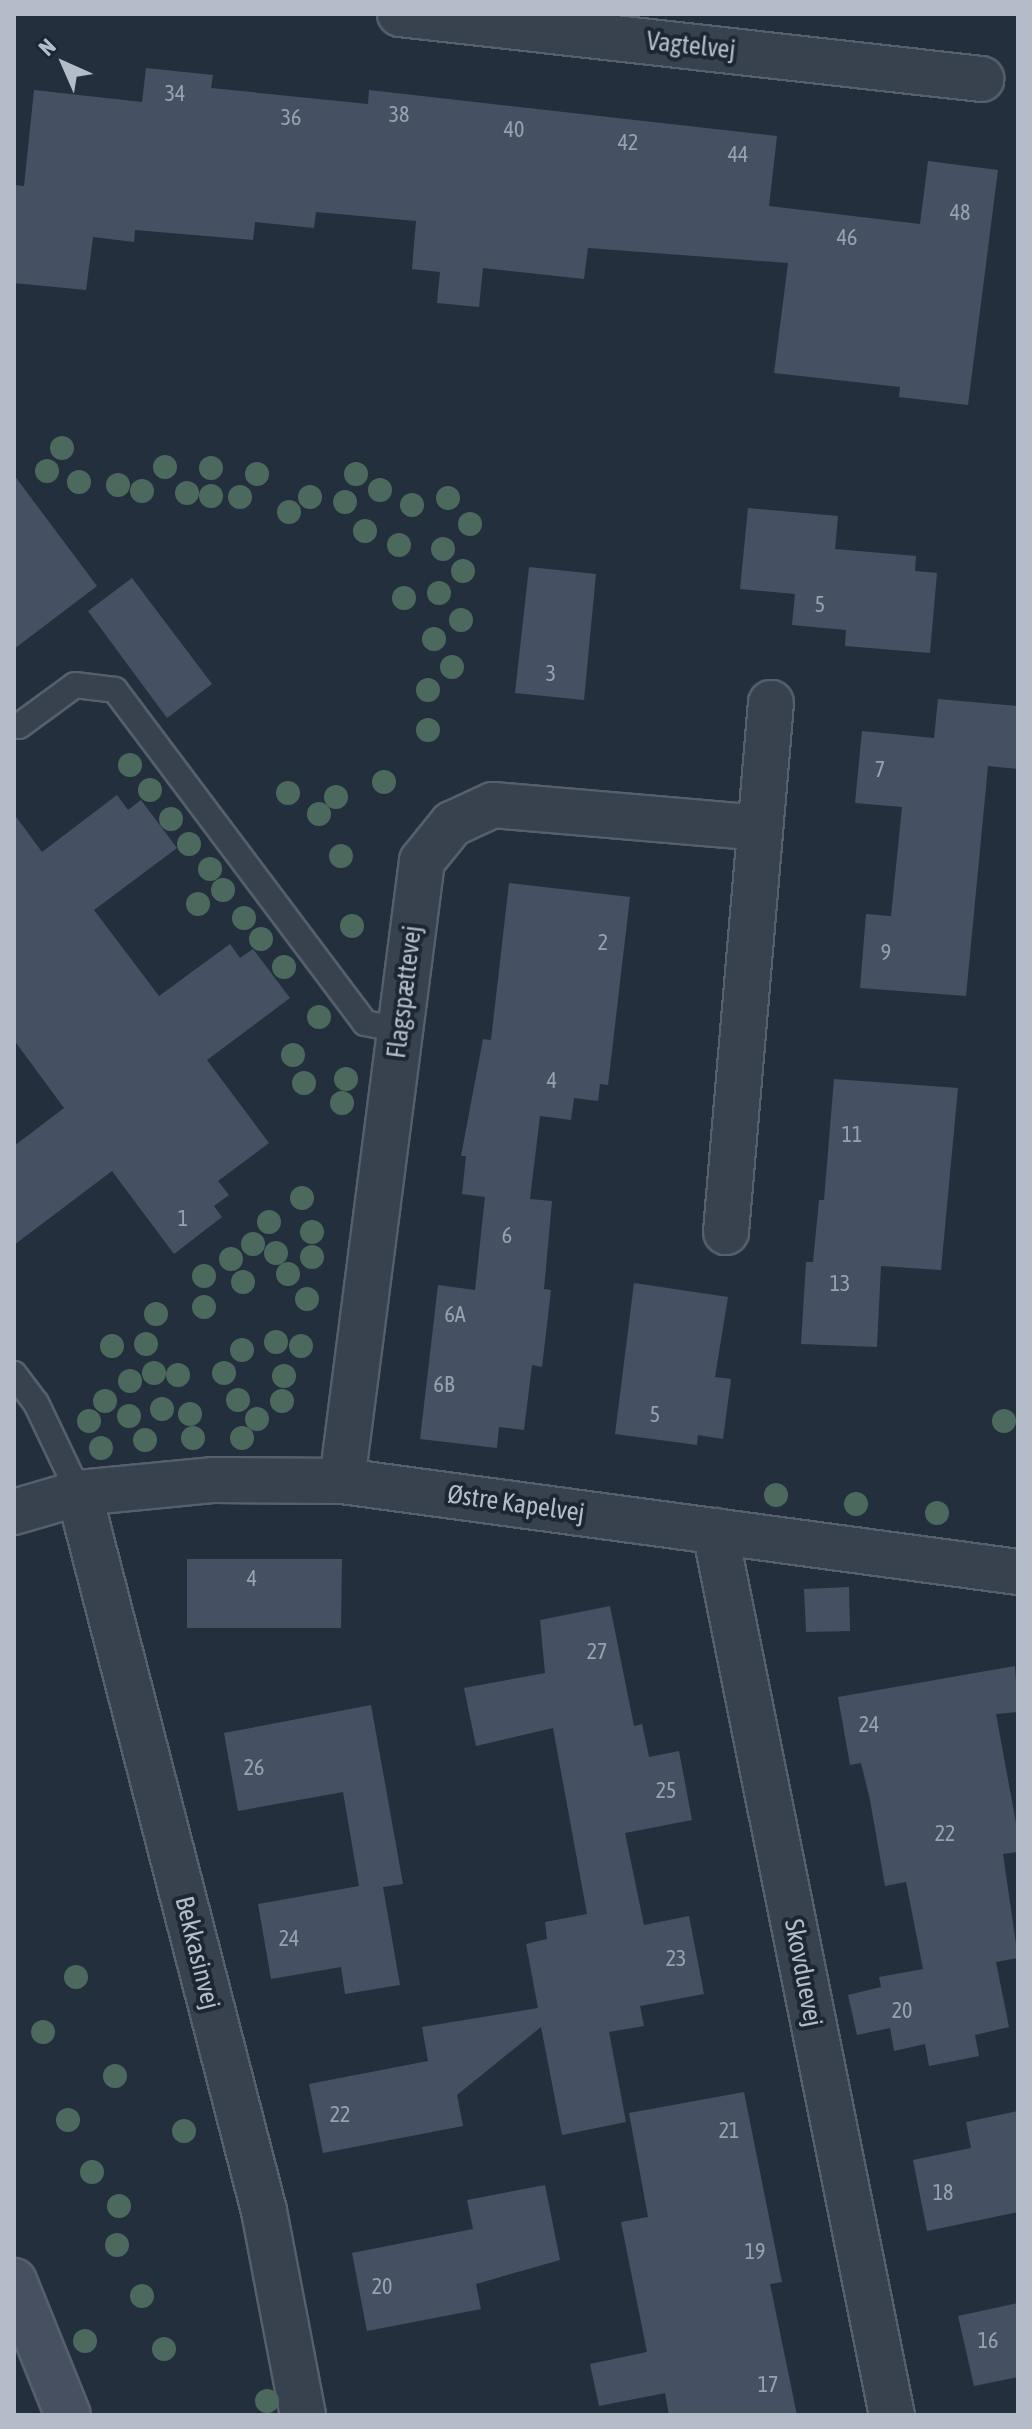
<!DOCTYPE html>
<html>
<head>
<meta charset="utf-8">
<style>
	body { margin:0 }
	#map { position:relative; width:1032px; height:2429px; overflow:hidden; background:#242f3e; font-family:"Asap Condensed",sans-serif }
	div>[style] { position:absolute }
	.building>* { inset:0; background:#455162 }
	.roads { filter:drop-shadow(2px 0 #565f6c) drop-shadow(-2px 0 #565f6c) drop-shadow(0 2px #565f6c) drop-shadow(0 -2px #565f6c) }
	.lane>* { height:24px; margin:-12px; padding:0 12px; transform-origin:12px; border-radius:12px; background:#38414e }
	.street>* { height:44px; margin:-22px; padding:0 22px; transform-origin:22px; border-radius:22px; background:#38414e }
	.secondary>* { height:44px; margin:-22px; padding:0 22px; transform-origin:22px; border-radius:22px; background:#465061 }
	.trees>* { width:24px; height:24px; margin:-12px; border-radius:50%; background:#4b6a5d }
	span { translate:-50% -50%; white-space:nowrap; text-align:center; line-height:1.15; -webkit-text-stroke:8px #1d2633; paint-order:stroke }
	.number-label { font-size:22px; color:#98a1af }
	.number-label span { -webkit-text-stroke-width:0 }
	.street-label { font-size:26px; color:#b4bcc9 }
	.frame { position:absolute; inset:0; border:16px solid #b4bcc9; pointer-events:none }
	.north { position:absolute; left:24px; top:24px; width:80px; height:80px; -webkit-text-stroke:6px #1d2633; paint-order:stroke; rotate:315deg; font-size:22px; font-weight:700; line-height:32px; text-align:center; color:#b4bcc9 }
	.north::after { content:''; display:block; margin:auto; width:28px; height:36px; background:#b4bcc9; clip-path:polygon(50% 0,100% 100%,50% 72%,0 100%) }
</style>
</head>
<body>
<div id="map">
	<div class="building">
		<i style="clip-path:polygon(146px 68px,213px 75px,211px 88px,368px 104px,369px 90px,777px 136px,769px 206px,920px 224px,928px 161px,998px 170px,968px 405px,899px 397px,900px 387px,774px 373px,788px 263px,588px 248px,584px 279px,483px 268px,479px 307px,437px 303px,440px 272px,412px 269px,416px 221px,316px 212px,314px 228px,255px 222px,253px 240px,135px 230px,134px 242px,93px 237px,86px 290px,14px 283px,14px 185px,24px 186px,34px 90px,142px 102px)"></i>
		<i style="clip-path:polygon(14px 475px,97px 586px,14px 649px)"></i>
		<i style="clip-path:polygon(748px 508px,838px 516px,835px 549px,916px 556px,915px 571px,937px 573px,930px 653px,845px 646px,846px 630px,792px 625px,795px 594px,740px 589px)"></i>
		<i style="clip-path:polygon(529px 567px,596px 574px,584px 700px,515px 693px)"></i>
		<i style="clip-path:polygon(132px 578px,212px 684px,167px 718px,88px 611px)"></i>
		<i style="clip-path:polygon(938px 699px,1018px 706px,1018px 769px,988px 766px,966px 996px,860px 988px,866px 914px,891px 916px,902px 807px,855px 803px,862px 731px,934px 738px)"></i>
		<i style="clip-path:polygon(117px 795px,128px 810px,141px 800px,177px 848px,94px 910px,159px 996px,230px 944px,240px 958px,253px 949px,290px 998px,207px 1060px,269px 1143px,218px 1181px,229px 1195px,214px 1206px,222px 1217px,174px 1254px,112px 1171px,14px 1245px,14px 1146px,64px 1108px,14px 1040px,14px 814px,42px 852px)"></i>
		<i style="clip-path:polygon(509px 883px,630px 897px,608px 1085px,600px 1084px,598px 1101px,574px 1098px,571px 1120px,540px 1116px,530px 1199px,552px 1201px,544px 1289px,551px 1290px,542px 1367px,532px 1365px,524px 1430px,499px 1427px,497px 1448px,420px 1439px,438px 1285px,475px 1290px,485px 1197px,462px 1194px,466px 1156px,461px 1156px,483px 1039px,491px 1040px)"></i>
		<i style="clip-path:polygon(834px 1079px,958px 1088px,941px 1270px,881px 1266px,877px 1347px,801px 1344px,806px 1262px,813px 1262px,819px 1200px,824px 1200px)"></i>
		<i style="clip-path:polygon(634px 1283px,728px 1297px,715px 1377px,731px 1379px,723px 1439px,698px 1435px,697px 1445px,615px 1434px)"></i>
		<i style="clip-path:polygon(187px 1559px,342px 1559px,341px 1628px,187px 1628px)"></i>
		<i style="clip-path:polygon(849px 1587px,850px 1631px,806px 1632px,804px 1589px)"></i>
		<i style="clip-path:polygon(610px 1606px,634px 1726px,642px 1724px,649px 1757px,679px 1751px,692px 1820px,625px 1833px,644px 1925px,689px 1916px,704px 1994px,640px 2006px,644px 2026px,609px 2032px,626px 2122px,562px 2135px,541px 2027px,457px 2095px,463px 2126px,323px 2153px,309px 2084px,428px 2061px,422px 2027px,538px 2008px,526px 1944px,547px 1939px,545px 1922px,587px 1914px,553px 1728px,476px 1746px,464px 1688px,545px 1673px,540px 1620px)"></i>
		<i style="clip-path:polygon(1015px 1666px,1018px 1712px,996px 1714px,1018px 1834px,1018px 1852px,1003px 1854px,1018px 1958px,996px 1962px,1009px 2027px,975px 2035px,979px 2056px,929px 2066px,925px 2044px,894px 2051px,890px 2028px,857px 2035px,848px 1995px,881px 1987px,879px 1977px,923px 1969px,906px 1882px,885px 1886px,870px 1800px,861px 1763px,850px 1765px,838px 1697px)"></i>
		<i style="clip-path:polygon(371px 1705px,403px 1884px,383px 1887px,400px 1985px,345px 1994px,341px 1967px,271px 1979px,258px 1904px,359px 1886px,343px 1792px,238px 1811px,224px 1733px)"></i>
		<i style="clip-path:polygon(744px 2092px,782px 2282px,770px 2284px,797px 2415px,669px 2415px,665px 2393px,599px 2406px,590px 2364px,647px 2352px,621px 2222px,648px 2217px,629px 2113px)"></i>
		<i style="clip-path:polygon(1018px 2111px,1018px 2212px,927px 2231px,913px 2160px,971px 2148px,966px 2122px)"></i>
		<i style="clip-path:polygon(545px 2185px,560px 2260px,476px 2284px,481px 2309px,367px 2331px,352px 2253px,473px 2229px,467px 2200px)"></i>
		<i style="clip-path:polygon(1018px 2303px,1018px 2377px,974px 2386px,958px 2316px)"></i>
	</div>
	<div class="roads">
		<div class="lane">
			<i style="left:19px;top:726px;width:69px;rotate:-36.2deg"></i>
			<i style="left:75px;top:685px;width:40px;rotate:7.1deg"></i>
			<i style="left:115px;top:690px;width:416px;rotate:53.1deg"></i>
			<i style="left:365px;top:1023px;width:36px;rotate:11deg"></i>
			<i style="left:14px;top:1374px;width:36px;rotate:53deg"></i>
			<i style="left:36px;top:1403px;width:100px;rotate:64.5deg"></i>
		</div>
		<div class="street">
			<i style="left:400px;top:14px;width:585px;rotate:6.38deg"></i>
			<i style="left:726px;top:1232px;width:531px;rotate:-85.14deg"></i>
			<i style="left:342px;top:1481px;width:625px;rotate:-82.65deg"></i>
			<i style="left:422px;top:861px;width:48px;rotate:-51deg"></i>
			<i style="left:452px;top:824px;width:45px;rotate:-24.9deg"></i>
			<i style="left:493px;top:805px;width:268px;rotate:4.9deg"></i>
			<i style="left:79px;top:1493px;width:741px;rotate:75.55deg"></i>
			<i style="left:264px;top:2211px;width:208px;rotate:79.2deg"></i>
			<i style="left:14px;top:1512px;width:68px;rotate:-16.3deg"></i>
			<i style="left:79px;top:1493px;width:136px;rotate:-5.5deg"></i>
			<i style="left:214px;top:1480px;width:128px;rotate:0.4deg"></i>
			<i style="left:342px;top:1481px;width:682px;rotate:7.67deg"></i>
			<i style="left:715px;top:1531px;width:902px;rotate:78.68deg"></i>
		</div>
		<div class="secondary">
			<i style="left:14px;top:2281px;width:144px;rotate:68.1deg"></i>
		</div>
	</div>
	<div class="trees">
		<i style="left:62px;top:448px"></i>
		<i style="left:165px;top:467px"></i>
		<i style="left:211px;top:468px"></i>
		<i style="left:47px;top:471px"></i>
		<i style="left:257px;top:474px"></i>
		<i style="left:356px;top:474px"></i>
		<i style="left:79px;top:482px"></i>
		<i style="left:118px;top:485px"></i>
		<i style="left:380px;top:490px"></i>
		<i style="left:142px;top:491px"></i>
		<i style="left:187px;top:493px"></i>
		<i style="left:211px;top:496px"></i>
		<i style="left:240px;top:497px"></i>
		<i style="left:310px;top:497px"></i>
		<i style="left:448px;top:498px"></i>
		<i style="left:345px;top:502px"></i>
		<i style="left:412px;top:505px"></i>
		<i style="left:289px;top:512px"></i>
		<i style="left:470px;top:524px"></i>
		<i style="left:365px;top:531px"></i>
		<i style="left:399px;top:545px"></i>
		<i style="left:443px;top:549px"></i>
		<i style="left:463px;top:571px"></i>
		<i style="left:439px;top:593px"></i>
		<i style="left:404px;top:598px"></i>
		<i style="left:461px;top:620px"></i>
		<i style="left:434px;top:639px"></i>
		<i style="left:452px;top:667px"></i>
		<i style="left:428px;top:690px"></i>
		<i style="left:428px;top:730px"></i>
		<i style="left:130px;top:765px"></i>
		<i style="left:384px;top:782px"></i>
		<i style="left:150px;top:790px"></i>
		<i style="left:288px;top:793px"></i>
		<i style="left:336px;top:797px"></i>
		<i style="left:319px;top:814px"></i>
		<i style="left:171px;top:819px"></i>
		<i style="left:189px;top:844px"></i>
		<i style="left:341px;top:856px"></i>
		<i style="left:210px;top:869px"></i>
		<i style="left:223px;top:890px"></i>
		<i style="left:198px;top:904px"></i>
		<i style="left:244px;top:918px"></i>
		<i style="left:352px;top:926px"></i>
		<i style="left:261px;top:939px"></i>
		<i style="left:284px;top:967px"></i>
		<i style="left:319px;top:1017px"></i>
		<i style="left:293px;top:1055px"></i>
		<i style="left:346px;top:1079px"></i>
		<i style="left:304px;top:1083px"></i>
		<i style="left:342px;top:1103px"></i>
		<i style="left:302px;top:1198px"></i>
		<i style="left:269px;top:1222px"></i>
		<i style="left:312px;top:1232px"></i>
		<i style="left:253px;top:1244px"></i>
		<i style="left:276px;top:1253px"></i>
		<i style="left:312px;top:1257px"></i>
		<i style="left:231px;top:1259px"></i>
		<i style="left:288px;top:1274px"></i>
		<i style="left:204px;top:1276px"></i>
		<i style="left:243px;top:1282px"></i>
		<i style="left:307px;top:1299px"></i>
		<i style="left:204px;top:1307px"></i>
		<i style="left:156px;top:1314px"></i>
		<i style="left:276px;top:1342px"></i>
		<i style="left:146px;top:1344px"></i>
		<i style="left:112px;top:1346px"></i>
		<i style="left:301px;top:1346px"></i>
		<i style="left:242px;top:1350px"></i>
		<i style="left:154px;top:1373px"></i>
		<i style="left:224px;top:1373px"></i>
		<i style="left:178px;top:1375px"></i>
		<i style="left:284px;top:1376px"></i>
		<i style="left:130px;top:1381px"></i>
		<i style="left:238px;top:1400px"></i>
		<i style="left:105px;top:1401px"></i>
		<i style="left:282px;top:1401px"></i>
		<i style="left:162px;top:1409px"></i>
		<i style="left:190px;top:1414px"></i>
		<i style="left:129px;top:1416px"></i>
		<i style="left:257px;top:1419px"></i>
		<i style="left:89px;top:1421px"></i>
		<i style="left:1004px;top:1421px"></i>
		<i style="left:193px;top:1438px"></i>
		<i style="left:242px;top:1438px"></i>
		<i style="left:145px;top:1440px"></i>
		<i style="left:101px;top:1448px"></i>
		<i style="left:776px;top:1495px"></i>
		<i style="left:856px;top:1504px"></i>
		<i style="left:937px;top:1513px"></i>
		<i style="left:76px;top:1977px"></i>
		<i style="left:43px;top:2032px"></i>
		<i style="left:115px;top:2076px"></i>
		<i style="left:68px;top:2120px"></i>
		<i style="left:184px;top:2131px"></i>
		<i style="left:92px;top:2172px"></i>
		<i style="left:119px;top:2206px"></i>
		<i style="left:117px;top:2245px"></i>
		<i style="left:142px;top:2296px"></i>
		<i style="left:85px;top:2341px"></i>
		<i style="left:164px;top:2349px"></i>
		<i style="left:267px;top:2401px"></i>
	</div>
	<div class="number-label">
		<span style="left:175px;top:94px">34</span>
		<span style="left:399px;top:115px">38</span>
		<span style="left:291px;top:118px">36</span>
		<span style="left:514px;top:130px">40</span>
		<span style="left:628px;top:143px">42</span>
		<span style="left:738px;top:155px">44</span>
		<span style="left:960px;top:213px">48</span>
		<span style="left:847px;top:238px">46</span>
		<span style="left:820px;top:605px">5</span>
		<span style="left:551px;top:674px">3</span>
		<span style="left:880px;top:770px">7</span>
		<span style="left:603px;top:943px">2</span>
		<span style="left:886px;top:953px">9</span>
		<span style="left:552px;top:1081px">4</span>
		<span style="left:852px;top:1135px">11</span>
		<span style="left:183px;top:1219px">1</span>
		<span style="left:507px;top:1236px">6</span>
		<span style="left:840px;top:1284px">13</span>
		<span style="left:455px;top:1315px">6A</span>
		<span style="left:444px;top:1385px">6B</span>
		<span style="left:655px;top:1415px">5</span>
		<span style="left:252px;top:1579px">4</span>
		<span style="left:597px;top:1652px">27</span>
		<span style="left:869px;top:1725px">24</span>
		<span style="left:254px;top:1768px">26</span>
		<span style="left:666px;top:1791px">25</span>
		<span style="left:945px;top:1834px">22</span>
		<span style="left:289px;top:1939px">24</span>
		<span style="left:676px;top:1959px">23</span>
		<span style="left:902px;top:2011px">20</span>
		<span style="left:340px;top:2115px">22</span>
		<span style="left:729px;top:2131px">21</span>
		<span style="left:943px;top:2193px">18</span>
		<span style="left:755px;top:2252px">19</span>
		<span style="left:382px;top:2287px">20</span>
		<span style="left:988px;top:2341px">16</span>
		<span style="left:768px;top:2385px">17</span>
	</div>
	<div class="street-label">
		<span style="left:691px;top:46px;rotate:6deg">Vagtelvej</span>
		<span style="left:405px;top:992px;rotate:-83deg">Flagspættevej</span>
		<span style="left:516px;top:1504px;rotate:8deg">Østre Kapelvej</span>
		<span style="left:197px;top:1953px;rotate:76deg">Bekkasinvej</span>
		<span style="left:803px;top:1973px;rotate:79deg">Skovduevej</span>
	</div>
	<div class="frame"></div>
	<div class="north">N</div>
</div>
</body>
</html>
